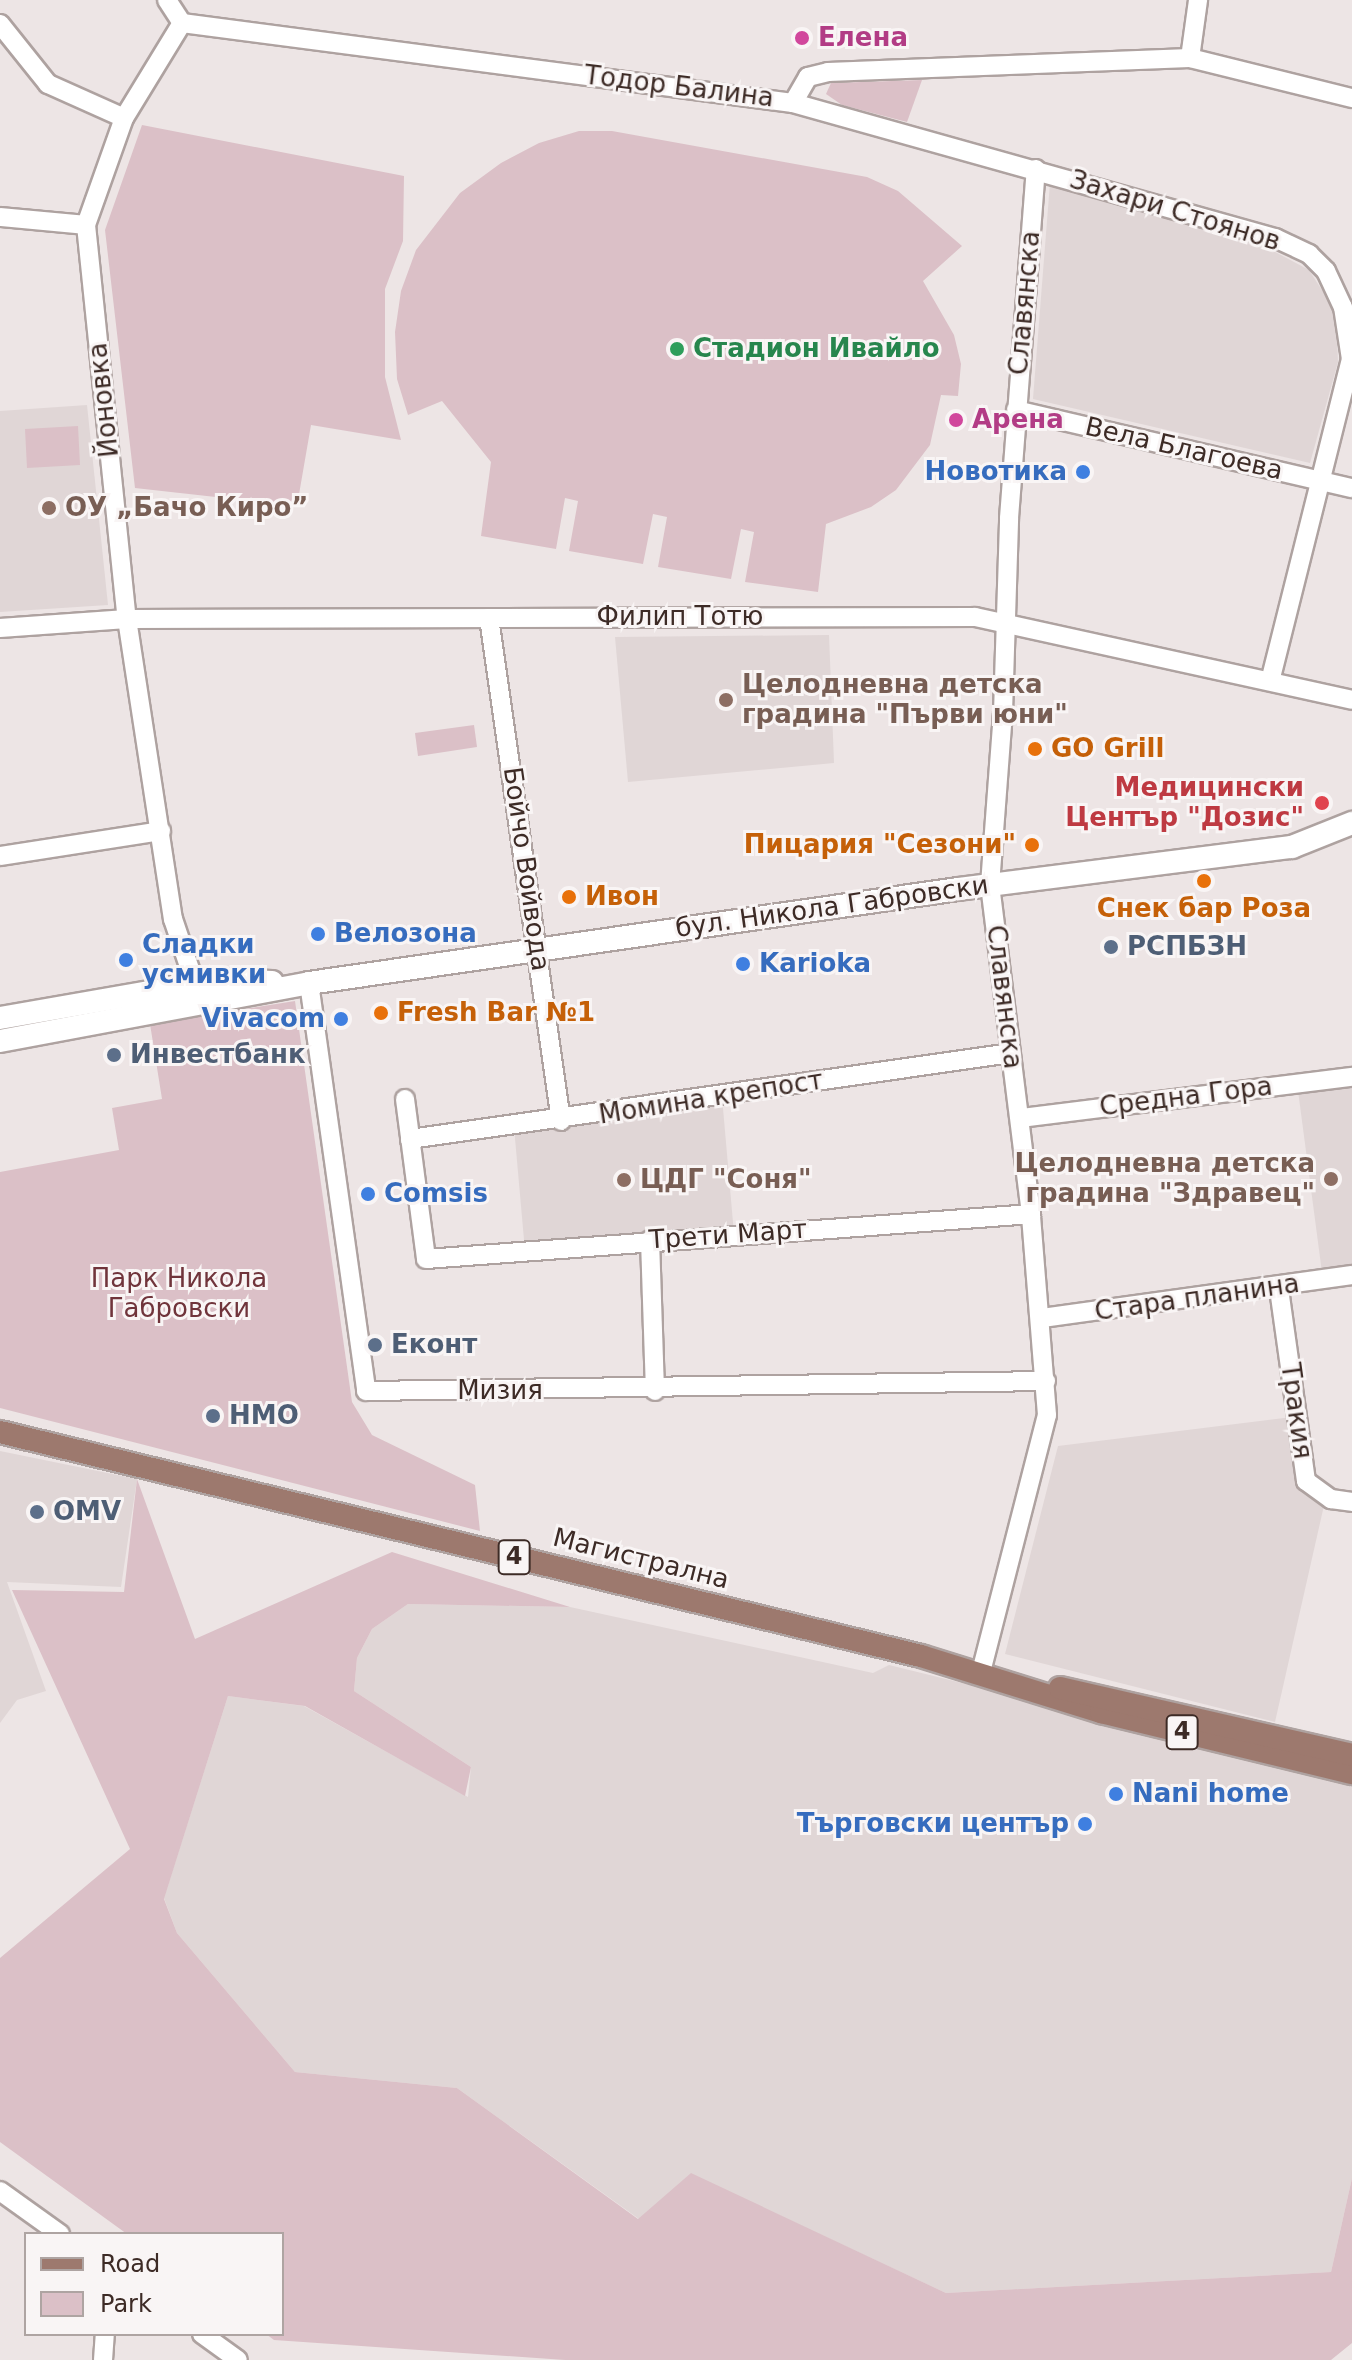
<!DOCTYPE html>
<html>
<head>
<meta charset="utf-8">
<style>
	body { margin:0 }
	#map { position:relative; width:1352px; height:2360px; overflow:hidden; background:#ede5e5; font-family:"DejaVu Sans",sans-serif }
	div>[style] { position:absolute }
	.built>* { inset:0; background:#e0d6d6 }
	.green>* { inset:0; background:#dbc0c7 }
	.roads { filter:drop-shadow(2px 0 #aea2a0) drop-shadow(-2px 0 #aea2a0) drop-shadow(0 2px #aea2a0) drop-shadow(0 -2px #aea2a0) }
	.minor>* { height:18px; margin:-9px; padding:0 9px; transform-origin:9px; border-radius:9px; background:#fff }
	.tertiary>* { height:22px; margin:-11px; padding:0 11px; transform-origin:11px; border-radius:11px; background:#fff }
	.primary>* { height:22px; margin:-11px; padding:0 11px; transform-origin:11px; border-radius:11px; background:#9d796e }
	.dots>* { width:22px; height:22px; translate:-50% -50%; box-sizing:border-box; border:4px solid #f9f5f5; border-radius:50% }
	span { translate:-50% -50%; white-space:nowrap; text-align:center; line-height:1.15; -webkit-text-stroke:6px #f9f5f5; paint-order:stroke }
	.shield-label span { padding:2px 6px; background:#f9f5f5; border:2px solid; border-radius:6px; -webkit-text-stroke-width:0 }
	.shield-label { font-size:24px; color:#3d2b26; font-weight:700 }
	.hotel-label { font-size:26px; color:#b23c85; font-weight:700 }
	.left { translate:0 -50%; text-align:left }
	.street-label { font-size:26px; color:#3d2b26 }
	.leisure-label { font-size:26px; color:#27864d; font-weight:700 }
	.shop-label { font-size:26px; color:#366cbe; font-weight:700 }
	.right { translate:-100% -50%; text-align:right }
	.education-label { font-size:26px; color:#785e54; font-weight:700 }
	.food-label { font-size:26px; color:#c56008; font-weight:700 }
	.health-label { font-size:26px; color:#be3a42; font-weight:700 }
	.service-label { font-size:26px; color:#4e5e75; font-weight:700 }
	.park-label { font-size:26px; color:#70343b }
	.legend { position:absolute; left:24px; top:2232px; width:260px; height:104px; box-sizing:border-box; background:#f9f5f5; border:2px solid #aea4a2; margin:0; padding:10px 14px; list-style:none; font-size:24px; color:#3d2b26 }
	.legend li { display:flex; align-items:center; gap:16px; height:40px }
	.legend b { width:40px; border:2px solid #aea4a2 }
</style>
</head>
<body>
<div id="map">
	<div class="built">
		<i style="clip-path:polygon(1050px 183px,1264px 246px,1309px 270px,1336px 312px,1338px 362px,1310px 463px,1033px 399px)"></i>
		<i style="clip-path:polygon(87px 405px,108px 605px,0 612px,0 411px)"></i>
		<i style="clip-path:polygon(829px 635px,834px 763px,628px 782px,615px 637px)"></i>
		<i style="clip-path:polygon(1352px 1077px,1352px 1275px,1323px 1280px,1297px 1083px)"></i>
		<i style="clip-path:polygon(722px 1097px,734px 1234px,525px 1251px,514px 1127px)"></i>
		<i style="clip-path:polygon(1292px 1417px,1302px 1484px,1325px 1501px,1275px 1722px,1005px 1654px,1058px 1446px)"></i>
		<i style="clip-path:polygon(0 1451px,137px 1479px,121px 1587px,7px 1582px,46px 1691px,17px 1700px,0 1723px)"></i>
		<i style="clip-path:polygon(408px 1604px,570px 1607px,873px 1673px,889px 1665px,1352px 1779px,1352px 2178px,1331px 2272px,946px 2293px,691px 2174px,639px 2219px,457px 2088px,295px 2072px,177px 1933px,164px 1898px,228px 1696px,304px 1706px,468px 1797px,471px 1767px,354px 1691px,357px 1658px,372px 1629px)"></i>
	</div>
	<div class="green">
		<i style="clip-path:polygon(922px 80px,907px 122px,842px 105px,826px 94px,831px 83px)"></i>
		<i style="clip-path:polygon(142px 125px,404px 176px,403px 241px,385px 289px,385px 377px,401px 440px,311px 425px,297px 506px,135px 488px,105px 230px)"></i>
		<i style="clip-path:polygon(579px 131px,612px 131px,867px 177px,898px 191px,962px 246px,923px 281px,954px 335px,961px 364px,958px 396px,941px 395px,930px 445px,896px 490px,871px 507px,826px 524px,818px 592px,745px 582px,754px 532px,741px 529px,731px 579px,658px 567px,667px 517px,653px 514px,643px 564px,569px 551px,578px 501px,565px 498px,556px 549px,481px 536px,491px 462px,442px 401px,408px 415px,397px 379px,395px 332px,401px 291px,416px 250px,460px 193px,501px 163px,539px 143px)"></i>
		<i style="clip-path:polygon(78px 426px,80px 465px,27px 468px,25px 429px)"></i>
		<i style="clip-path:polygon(474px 725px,477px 747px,418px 756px,415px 733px)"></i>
		<i style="clip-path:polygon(295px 1001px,352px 1402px,372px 1435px,475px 1485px,480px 1531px,0 1408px,0 1172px,119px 1150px,112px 1108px,162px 1099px,150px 1024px)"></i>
		<i style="clip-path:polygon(137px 1479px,195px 1639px,392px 1552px,570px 1607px,408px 1604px,372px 1629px,357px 1658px,354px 1691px,471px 1767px,465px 1796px,305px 1706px,228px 1696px,164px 1899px,177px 1933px,295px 2072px,457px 2088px,638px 2219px,691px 2173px,946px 2293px,1331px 2272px,1352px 2178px,1352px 2343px,1331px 2360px,565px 2360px,274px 2340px,266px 2334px,282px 2334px,282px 2234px,127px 2234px,0 2142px,0 1958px,130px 1849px,12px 1590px,124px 1592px)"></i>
	</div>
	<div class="roads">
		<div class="minor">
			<i style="left:167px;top:0;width:27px;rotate:57deg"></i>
			<i style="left:182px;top:23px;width:616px;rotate:7.46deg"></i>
			<i style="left:793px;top:103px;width:30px;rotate:-60deg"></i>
			<i style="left:808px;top:77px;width:21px;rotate:-14deg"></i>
			<i style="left:828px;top:72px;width:362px;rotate:-2.2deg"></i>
			<i style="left:1190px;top:58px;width:167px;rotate:13.9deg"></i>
			<i style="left:182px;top:23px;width:111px;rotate:121.4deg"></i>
			<i style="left:124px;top:118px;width:114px;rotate:109.6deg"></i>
			<i style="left:86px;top:225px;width:396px;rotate:84.1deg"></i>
			<i style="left:127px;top:619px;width:304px;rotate:81.3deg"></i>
			<i style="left:173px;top:919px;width:69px;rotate:71.3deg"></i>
			<i style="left:0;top:24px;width:77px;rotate:51.3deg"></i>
			<i style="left:48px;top:84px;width:83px;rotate:24.1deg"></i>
			<i style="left:1190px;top:58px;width:59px;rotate:-82.1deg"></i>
			<i style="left:793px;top:103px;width:501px;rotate:15.65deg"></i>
			<i style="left:1275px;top:238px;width:38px;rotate:25deg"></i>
			<i style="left:1309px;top:254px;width:24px;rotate:45deg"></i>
			<i style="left:1326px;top:271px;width:40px;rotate:65deg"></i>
			<i style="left:1343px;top:307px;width:53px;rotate:81.3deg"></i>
			<i style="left:1351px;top:359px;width:332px;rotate:104.1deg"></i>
			<i style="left:0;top:217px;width:86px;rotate:5.3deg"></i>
			<i style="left:1016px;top:410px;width:345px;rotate:13.1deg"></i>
			<i style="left:489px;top:618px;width:508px;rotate:81.85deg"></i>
			<i style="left:0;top:628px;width:127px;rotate:-4.1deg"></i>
			<i style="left:127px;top:619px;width:848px;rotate:-0.14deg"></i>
			<i style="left:975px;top:617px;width:386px;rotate:12.4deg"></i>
			<i style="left:0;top:856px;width:163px;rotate:-8.8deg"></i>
			<i style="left:309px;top:983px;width:412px;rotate:82deg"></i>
			<i style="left:366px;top:1391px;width:680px;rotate:-0.84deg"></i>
			<i style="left:405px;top:1099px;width:161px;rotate:82.5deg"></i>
			<i style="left:426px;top:1259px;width:607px;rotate:-4.25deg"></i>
			<i style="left:1021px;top:1118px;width:334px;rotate:-7.1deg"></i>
			<i style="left:410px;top:1139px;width:607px;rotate:-8.14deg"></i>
			<i style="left:650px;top:1240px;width:151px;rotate:88.1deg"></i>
			<i style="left:1279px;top:1289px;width:194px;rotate:82deg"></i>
			<i style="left:1306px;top:1481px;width:31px;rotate:36deg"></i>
			<i style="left:1331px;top:1499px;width:21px;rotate:8deg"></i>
			<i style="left:1042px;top:1318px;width:313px;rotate:-7.9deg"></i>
			<i style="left:981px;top:1672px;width:265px;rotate:-75.6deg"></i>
			<i style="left:1047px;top:1415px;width:202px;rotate:-94.6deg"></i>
			<i style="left:1031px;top:1214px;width:332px;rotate:-97.1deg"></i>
			<i style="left:990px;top:885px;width:172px;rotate:-85.7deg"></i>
			<i style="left:1003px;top:713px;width:195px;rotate:-88.2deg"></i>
			<i style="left:1009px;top:518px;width:350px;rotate:-85.6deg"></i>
			<i style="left:0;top:2191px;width:74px;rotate:35.6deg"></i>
			<i style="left:202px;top:2334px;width:44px;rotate:35.8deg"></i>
			<i style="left:103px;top:2360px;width:26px;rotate:-86deg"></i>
		</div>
		<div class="tertiary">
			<i style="left:0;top:1018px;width:221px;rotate:-9.9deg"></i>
			<i style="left:218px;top:980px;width:54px;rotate:2.1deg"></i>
			<i style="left:0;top:1041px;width:314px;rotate:-10.6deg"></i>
			<i style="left:309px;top:983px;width:656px;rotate:-8.24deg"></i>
			<i style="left:958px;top:889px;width:337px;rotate:-7.2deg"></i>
			<i style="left:1292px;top:847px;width:65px;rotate:-21.8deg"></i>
		</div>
		<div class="primary">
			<i style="left:0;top:1432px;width:948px;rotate:13.67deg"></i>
			<i style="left:921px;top:1656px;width:189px;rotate:17.3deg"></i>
			<i style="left:1101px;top:1712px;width:258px;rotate:13.7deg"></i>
			<i style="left:1060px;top:1688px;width:300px;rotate:12.9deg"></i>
		</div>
	</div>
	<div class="dots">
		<i style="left:802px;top:38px;background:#d1479c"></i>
		<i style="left:677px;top:349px;background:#2e9e5b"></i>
		<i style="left:956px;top:420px;background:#d1479c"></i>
		<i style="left:1083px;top:472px;background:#3f7fe0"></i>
		<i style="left:49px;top:508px;background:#8d6e63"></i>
		<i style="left:726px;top:700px;background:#8d6e63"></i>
		<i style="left:1035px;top:749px;background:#e8710a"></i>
		<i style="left:1322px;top:803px;background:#e0444e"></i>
		<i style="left:1032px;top:845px;background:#e8710a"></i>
		<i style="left:1204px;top:881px;background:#e8710a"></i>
		<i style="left:569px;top:897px;background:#e8710a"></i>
		<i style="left:318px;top:934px;background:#3f7fe0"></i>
		<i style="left:1111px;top:947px;background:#5c6f8a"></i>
		<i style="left:126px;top:960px;background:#3f7fe0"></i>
		<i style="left:743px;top:964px;background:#3f7fe0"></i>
		<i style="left:381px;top:1013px;background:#e8710a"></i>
		<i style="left:341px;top:1019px;background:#3f7fe0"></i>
		<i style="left:114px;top:1055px;background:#5c6f8a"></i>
		<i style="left:1331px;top:1179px;background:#8d6e63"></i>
		<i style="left:624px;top:1180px;background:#8d6e63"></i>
		<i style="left:368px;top:1194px;background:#3f7fe0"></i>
		<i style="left:375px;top:1345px;background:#5c6f8a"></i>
		<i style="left:213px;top:1416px;background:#5c6f8a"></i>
		<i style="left:37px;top:1512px;background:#5c6f8a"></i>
		<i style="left:1116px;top:1794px;background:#3f7fe0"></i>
		<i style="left:1085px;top:1824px;background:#3f7fe0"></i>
	</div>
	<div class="shield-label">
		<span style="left:514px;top:1557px">4</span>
		<span style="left:1182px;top:1732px">4</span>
	</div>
	<div class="hotel-label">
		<span class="left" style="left:818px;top:38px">Елена</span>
		<span class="left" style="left:972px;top:420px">Арена</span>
	</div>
	<div class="street-label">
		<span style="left:679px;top:87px;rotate:7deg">Тодор Балина</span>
		<span style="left:1175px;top:211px;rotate:17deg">Захари Стоянов</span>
		<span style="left:1025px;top:303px;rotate:-85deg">Славянска</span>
		<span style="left:104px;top:400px;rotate:-96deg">Йоновка</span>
		<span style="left:1184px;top:449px;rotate:13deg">Вела Благоева</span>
		<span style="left:680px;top:617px">Филип Тотю</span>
		<span style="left:526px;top:869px;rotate:82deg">Бойчо Войвода</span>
		<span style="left:832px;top:907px;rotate:-8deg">бул. Никола Габровски</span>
		<span style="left:1004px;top:997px;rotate:83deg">Славянска</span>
		<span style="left:1186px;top:1097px;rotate:-7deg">Средна Гора</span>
		<span style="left:711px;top:1098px;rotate:-9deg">Момина крепост</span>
		<span style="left:728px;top:1235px;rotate:-4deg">Трети Март</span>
		<span style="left:1197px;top:1298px;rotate:-8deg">Стара планина</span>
		<span style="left:500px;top:1391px">Мизия</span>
		<span style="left:1296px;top:1411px;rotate:82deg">Тракия</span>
		<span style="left:641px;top:1559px;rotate:14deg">Магистрална</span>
	</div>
	<div class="leisure-label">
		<span class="left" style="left:693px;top:349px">Стадион Ивайло</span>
	</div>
	<div class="shop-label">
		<span class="right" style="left:1067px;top:472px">Новотика</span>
		<span class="left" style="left:334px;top:934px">Велозона</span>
		<span class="left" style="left:142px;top:960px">Сладки<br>усмивки</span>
		<span class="left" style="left:759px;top:964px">Karioka</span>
		<span class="right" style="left:325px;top:1019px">Vivacom</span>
		<span class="left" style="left:384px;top:1194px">Comsis</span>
		<span class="left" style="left:1132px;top:1794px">Nani home</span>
		<span class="right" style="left:1069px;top:1824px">Търговски център</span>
	</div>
	<div class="education-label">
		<span class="left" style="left:65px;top:508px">ОУ „Бачо Киро”</span>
		<span class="left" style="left:742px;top:700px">Целодневна детска<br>градина "Първи юни"</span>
		<span class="right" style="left:1315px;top:1179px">Целодневна детска<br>градина "Здравец"</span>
		<span class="left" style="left:640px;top:1180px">ЦДГ "Соня"</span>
	</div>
	<div class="food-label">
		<span class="left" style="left:1051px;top:749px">GO Grill</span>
		<span class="right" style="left:1016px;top:845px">Пицария "Сезони"</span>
		<span class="left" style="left:585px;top:897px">Ивон</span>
		<span style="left:1204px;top:909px">Снек бар Роза</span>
		<span class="left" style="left:397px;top:1013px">Fresh Bar №1</span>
	</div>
	<div class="health-label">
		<span class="right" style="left:1304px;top:803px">Медицински<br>Център "Дозис"</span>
	</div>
	<div class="service-label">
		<span class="left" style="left:1127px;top:947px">РСПБЗН</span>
		<span class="left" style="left:130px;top:1055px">Инвестбанк</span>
		<span class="left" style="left:391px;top:1345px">Еконт</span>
		<span class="left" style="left:229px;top:1416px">HMO</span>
		<span class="left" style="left:53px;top:1512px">OMV</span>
	</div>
	<div class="park-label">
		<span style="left:179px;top:1294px">Парк Никола<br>Габровски</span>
	</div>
	<ul class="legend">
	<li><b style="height:10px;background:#9d796e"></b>Road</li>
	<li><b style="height:22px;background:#dbc0c7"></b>Park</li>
	</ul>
</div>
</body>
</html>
